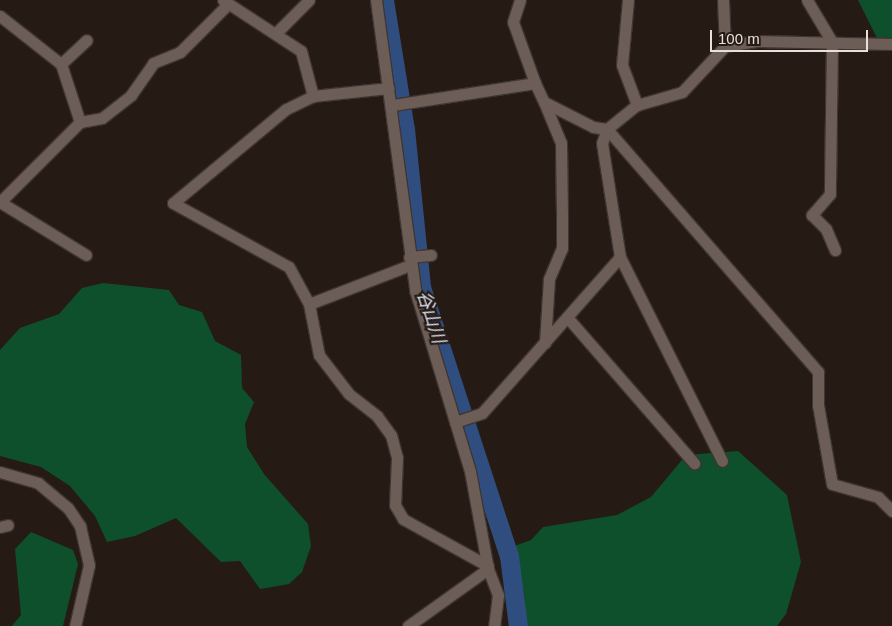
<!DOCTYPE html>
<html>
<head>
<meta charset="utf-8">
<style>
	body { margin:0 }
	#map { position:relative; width:892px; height:626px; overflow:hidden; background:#261a14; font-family:Arial,"Noto Sans JP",sans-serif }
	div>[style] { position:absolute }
	.forest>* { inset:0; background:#0e502c }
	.river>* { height:19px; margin:-9.5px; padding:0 9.5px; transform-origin:9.5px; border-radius:9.5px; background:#2f4e7f }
	.roads { filter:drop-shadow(1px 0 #3f3532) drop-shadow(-1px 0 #3f3532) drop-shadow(0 1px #3f3532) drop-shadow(0 -1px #3f3532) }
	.minor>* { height:11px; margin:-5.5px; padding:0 5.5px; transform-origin:5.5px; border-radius:5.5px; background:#6c5d56 }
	span { translate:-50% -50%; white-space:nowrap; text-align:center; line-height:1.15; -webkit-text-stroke:4.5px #261a14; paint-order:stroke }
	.water-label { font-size:18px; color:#dae4f3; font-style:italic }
	.scale { position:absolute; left:710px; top:30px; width:158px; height:22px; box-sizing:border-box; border:2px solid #e9e0dc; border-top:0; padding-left:6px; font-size:15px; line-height:18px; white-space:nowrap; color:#e9e0dc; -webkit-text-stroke:4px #261a14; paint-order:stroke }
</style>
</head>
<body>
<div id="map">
	<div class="forest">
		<i style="clip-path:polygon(858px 0,892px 0,892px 39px,877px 38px)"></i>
		<i style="clip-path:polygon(103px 283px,169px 290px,179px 305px,202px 312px,215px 341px,241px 355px,242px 388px,254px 402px,245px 424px,247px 447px,264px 474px,308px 524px,311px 546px,302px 572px,289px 584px,260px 589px,240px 561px,221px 562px,176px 518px,135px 536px,107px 542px,95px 516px,70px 486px,41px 467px,0 456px,0 350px,20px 328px,59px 314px,82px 288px)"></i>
		<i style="clip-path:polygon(738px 451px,787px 495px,801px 562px,786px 614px,777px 626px,526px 626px,524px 593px,512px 547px,531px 540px,543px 527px,617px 515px,651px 497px,686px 455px)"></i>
		<i style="clip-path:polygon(31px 532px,73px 550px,78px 564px,63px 626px,12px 626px,21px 615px,15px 549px)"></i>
	</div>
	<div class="river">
		<i style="left:384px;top:0;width:131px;rotate:80.8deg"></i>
		<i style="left:405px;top:129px;width:159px;rotate:84.2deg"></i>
		<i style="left:421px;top:287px;width:283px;rotate:71.9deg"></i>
		<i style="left:509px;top:556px;width:71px;rotate:82.7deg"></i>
	</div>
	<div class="roads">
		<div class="minor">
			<i style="left:223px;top:0;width:93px;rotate:33.2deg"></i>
			<i style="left:301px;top:51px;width:47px;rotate:75.1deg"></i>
			<i style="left:313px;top:96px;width:76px;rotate:-6deg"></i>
			<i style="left:376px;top:0;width:293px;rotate:82.3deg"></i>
			<i style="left:415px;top:290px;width:189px;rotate:73.1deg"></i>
			<i style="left:470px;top:471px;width:100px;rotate:79.6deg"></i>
			<i style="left:488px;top:569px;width:28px;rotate:69deg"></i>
			<i style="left:498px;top:595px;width:31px;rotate:97deg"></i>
			<i style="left:520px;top:0;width:23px;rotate:108deg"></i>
			<i style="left:513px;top:22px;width:65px;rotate:70.2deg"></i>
			<i style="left:628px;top:0;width:65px;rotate:95.3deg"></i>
			<i style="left:622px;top:65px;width:43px;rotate:69.4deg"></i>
			<i style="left:723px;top:0;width:46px;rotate:87.5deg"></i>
			<i style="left:807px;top:0;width:49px;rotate:59.2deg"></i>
			<i style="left:832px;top:42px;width:152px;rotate:90.8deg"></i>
			<i style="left:830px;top:194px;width:28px;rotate:131deg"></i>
			<i style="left:812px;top:215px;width:20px;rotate:45deg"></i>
			<i style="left:826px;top:229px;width:23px;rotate:67deg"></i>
			<i style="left:0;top:16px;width:78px;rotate:38.2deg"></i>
			<i style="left:61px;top:64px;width:61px;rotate:71.9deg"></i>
			<i style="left:277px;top:32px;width:45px;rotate:-45deg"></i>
			<i style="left:61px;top:64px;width:35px;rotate:-43deg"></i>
			<i style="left:313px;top:96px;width:30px;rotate:154deg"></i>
			<i style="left:286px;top:109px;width:147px;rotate:140.2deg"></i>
			<i style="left:173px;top:203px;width:132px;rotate:28.9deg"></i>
			<i style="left:289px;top:267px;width:42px;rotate:61.6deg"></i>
			<i style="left:309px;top:304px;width:52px;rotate:78.9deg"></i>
			<i style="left:319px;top:355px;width:49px;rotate:52.4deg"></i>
			<i style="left:349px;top:394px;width:36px;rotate:38deg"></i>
			<i style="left:377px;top:416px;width:24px;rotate:54deg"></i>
			<i style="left:391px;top:435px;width:24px;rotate:75deg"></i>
			<i style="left:397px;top:458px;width:47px;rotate:92.4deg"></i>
			<i style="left:395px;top:505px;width:16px;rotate:60deg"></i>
			<i style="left:403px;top:519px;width:97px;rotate:28.9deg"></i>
			<i style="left:544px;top:102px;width:44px;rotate:67.5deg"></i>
			<i style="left:561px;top:143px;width:69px;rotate:89.2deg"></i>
			<i style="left:562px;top:212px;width:36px;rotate:90deg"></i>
			<i style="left:562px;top:248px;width:34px;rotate:113deg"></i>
			<i style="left:549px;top:279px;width:64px;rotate:93.6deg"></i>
			<i style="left:393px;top:105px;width:144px;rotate:-8.8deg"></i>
			<i style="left:535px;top:83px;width:21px;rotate:65deg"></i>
			<i style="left:544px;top:102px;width:55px;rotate:27deg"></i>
			<i style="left:593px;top:127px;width:14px;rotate:8deg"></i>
			<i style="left:607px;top:129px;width:322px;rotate:49deg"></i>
			<i style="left:818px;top:372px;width:33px;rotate:90deg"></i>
			<i style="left:818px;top:405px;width:80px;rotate:80deg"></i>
			<i style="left:832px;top:484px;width:48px;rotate:15.8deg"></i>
			<i style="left:878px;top:497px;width:20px;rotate:45deg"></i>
			<i style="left:0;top:202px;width:113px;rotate:-45deg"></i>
			<i style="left:80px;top:122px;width:22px;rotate:-10deg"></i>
			<i style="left:102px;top:118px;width:37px;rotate:-38deg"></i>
			<i style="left:131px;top:95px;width:39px;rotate:-55deg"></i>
			<i style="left:153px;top:63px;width:29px;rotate:-22deg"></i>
			<i style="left:180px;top:52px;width:66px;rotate:-45deg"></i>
			<i style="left:0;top:202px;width:101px;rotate:31.6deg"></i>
			<i style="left:409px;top:257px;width:22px;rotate:-5deg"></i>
			<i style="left:620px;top:257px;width:228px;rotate:63.4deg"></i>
			<i style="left:309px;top:304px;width:108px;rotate:-21.1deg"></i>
			<i style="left:567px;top:317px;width:194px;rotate:49deg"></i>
			<i style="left:455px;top:422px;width:28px;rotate:-18deg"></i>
			<i style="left:482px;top:413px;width:208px;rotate:-48.5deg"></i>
			<i style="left:620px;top:257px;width:115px;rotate:-99deg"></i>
			<i style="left:602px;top:143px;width:15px;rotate:-70deg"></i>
			<i style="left:607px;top:129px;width:38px;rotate:-39deg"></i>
			<i style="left:637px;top:105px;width:47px;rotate:-16.1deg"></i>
			<i style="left:682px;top:92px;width:63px;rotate:-46.9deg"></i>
			<i style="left:725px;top:46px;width:32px;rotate:-9deg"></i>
			<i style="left:757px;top:41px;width:135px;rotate:1.3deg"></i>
			<i style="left:0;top:472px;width:40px;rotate:16deg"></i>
			<i style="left:38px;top:483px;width:39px;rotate:40deg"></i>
			<i style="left:68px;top:508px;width:22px;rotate:56deg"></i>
			<i style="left:80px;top:526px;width:40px;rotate:77deg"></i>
			<i style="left:89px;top:565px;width:63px;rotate:102.9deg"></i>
			<i style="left:0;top:527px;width:8px;rotate:-14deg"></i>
			<i style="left:408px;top:626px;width:98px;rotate:-35.5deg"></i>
		</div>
	</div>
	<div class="water-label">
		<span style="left:431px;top:317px;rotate:72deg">谷山川</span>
	</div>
	<div class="scale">100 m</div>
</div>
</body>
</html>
